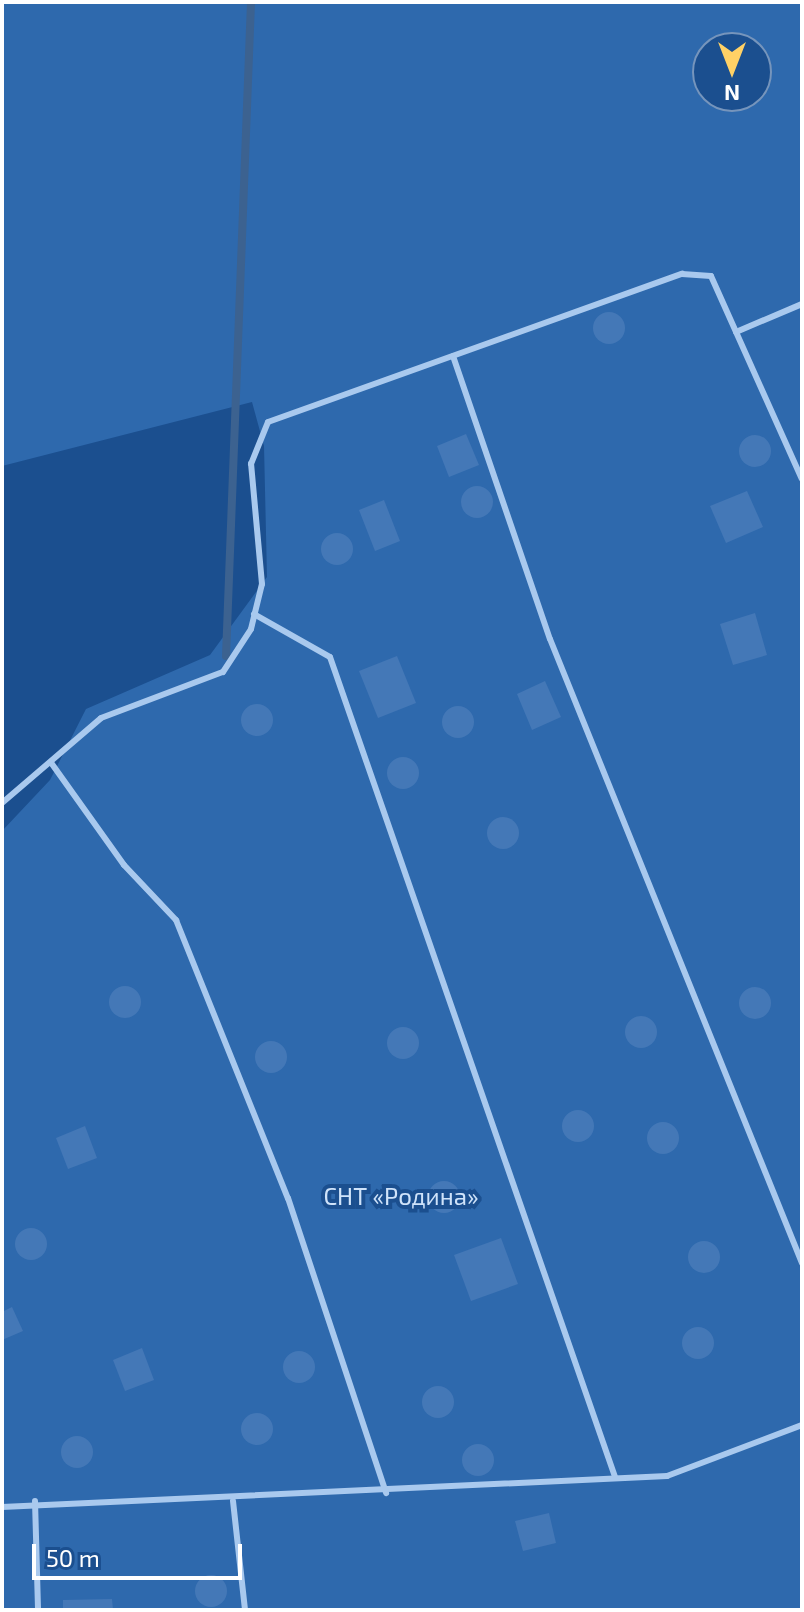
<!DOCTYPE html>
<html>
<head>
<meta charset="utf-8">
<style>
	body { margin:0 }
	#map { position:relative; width:804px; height:1612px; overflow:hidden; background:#1b4f8f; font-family:"Exo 2",sans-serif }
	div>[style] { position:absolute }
	.green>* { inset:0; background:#2e69ad }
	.stream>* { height:8px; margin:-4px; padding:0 4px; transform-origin:4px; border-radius:4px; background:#3c6290 }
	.building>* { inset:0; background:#4478b7 }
	.round { border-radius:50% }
	.lane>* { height:6px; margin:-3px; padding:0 3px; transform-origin:3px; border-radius:3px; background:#a9c9ee }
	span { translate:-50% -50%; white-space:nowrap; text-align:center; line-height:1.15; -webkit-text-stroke:8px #1b4f8f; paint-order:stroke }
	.park-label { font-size:24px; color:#cfe3fa }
	.frame { position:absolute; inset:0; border:4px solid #fff; pointer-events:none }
	.north { position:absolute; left:692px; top:32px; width:80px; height:80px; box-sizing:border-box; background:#1b4f8f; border:2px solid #7695bc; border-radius:50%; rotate:180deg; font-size:22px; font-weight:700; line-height:32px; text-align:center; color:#fff }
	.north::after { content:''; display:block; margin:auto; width:28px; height:36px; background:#ffd166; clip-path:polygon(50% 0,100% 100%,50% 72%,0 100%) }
	.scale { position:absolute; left:32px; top:1544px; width:210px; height:36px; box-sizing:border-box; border:4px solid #fff; border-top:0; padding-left:10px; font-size:24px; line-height:28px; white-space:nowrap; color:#fff; -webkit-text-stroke:6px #1b4f8f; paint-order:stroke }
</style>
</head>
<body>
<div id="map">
	<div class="green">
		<i style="clip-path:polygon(evenodd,2px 2px,802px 2px,802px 1610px,2px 1610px,2px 831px,50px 780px,86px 709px,210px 655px,267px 577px,264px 446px,252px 402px,2px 466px,2px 2px,708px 48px,756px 48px,756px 96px,708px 96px,708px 48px)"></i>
	</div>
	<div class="stream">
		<i style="left:226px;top:656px;width:654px;rotate:-87.81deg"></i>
	</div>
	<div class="building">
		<i class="round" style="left:593px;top:312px;width:32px;height:32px"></i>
		<i style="clip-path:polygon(466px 434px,479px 465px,449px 477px,437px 446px)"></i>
		<i class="round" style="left:739px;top:435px;width:32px;height:32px"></i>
		<i class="round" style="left:461px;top:486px;width:32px;height:32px"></i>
		<i style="clip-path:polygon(747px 491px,763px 527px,726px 543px,710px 506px)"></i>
		<i style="clip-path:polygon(384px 500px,400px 541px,375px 551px,359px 510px)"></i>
		<i class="round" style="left:321px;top:533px;width:32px;height:32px"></i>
		<i style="clip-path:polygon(755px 613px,767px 655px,733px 665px,720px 624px)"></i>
		<i style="clip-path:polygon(397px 656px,416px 703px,378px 718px,359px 671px)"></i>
		<i style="clip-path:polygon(545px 681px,561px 717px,532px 730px,517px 694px)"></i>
		<i class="round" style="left:241px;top:704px;width:32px;height:32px"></i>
		<i class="round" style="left:442px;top:706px;width:32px;height:32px"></i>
		<i class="round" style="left:387px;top:757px;width:32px;height:32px"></i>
		<i class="round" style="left:487px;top:817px;width:32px;height:32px"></i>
		<i class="round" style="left:109px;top:986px;width:32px;height:32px"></i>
		<i class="round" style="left:739px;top:987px;width:32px;height:32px"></i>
		<i class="round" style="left:625px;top:1016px;width:32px;height:32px"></i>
		<i class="round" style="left:387px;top:1027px;width:32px;height:32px"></i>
		<i class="round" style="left:255px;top:1041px;width:32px;height:32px"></i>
		<i class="round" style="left:562px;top:1110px;width:32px;height:32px"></i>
		<i class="round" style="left:647px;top:1122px;width:32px;height:32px"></i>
		<i style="clip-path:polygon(85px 1126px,97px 1158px,68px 1169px,56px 1138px)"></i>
		<i class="round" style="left:428px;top:1181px;width:32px;height:32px"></i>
		<i class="round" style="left:15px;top:1228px;width:32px;height:32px"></i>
		<i style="clip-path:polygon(501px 1238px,518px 1284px,471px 1301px,454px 1255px)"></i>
		<i class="round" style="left:688px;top:1241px;width:32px;height:32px"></i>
		<i style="clip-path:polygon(12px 1307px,23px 1331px,2px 1340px,2px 1312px)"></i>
		<i class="round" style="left:682px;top:1327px;width:32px;height:32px"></i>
		<i style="clip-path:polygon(142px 1348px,154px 1380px,125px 1391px,113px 1360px)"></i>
		<i class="round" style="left:283px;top:1351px;width:32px;height:32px"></i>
		<i class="round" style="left:422px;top:1386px;width:32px;height:32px"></i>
		<i class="round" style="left:241px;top:1413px;width:32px;height:32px"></i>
		<i class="round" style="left:61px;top:1436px;width:32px;height:32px"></i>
		<i class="round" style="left:462px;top:1444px;width:32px;height:32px"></i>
		<i style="clip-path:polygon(549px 1513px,556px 1543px,523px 1551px,515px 1521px)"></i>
		<i class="round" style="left:195px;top:1575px;width:32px;height:32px"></i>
		<i style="clip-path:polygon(112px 1599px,113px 1610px,63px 1610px,63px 1600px)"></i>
	</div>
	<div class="lane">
		<i style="left:736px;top:332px;width:72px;rotate:-23deg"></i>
		<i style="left:453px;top:356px;width:299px;rotate:71.1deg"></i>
		<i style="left:550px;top:639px;width:673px;rotate:68.01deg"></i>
		<i style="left:254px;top:614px;width:87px;rotate:29.5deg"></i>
		<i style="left:330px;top:657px;width:868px;rotate:70.83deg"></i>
		<i style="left:52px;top:764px;width:124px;rotate:54.5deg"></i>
		<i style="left:124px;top:865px;width:76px;rotate:46.6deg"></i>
		<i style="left:176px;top:920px;width:300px;rotate:68.1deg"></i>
		<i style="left:288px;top:1198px;width:311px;rotate:71.6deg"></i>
		<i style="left:2px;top:803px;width:130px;rotate:-40.6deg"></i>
		<i style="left:101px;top:718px;width:130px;rotate:-20.7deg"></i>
		<i style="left:223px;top:672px;width:51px;rotate:-56.9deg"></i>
		<i style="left:251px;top:629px;width:46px;rotate:-76.3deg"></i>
		<i style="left:262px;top:584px;width:121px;rotate:-95.2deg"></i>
		<i style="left:251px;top:464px;width:45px;rotate:-68deg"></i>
		<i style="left:268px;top:422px;width:440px;rotate:-19.7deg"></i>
		<i style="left:682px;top:274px;width:29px;rotate:4deg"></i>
		<i style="left:711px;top:276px;width:222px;rotate:65.9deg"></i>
		<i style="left:35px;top:1501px;width:109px;rotate:88.4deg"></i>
		<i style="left:233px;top:1501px;width:110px;rotate:83.7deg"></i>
		<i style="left:2px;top:1507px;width:666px;rotate:-2.67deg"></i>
		<i style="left:667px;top:1476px;width:144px;rotate:-20.7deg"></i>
	</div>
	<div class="park-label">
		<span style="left:401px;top:1196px">СНТ «Родина»</span>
	</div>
	<div class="frame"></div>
	<div class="north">N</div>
	<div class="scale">50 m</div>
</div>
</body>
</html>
